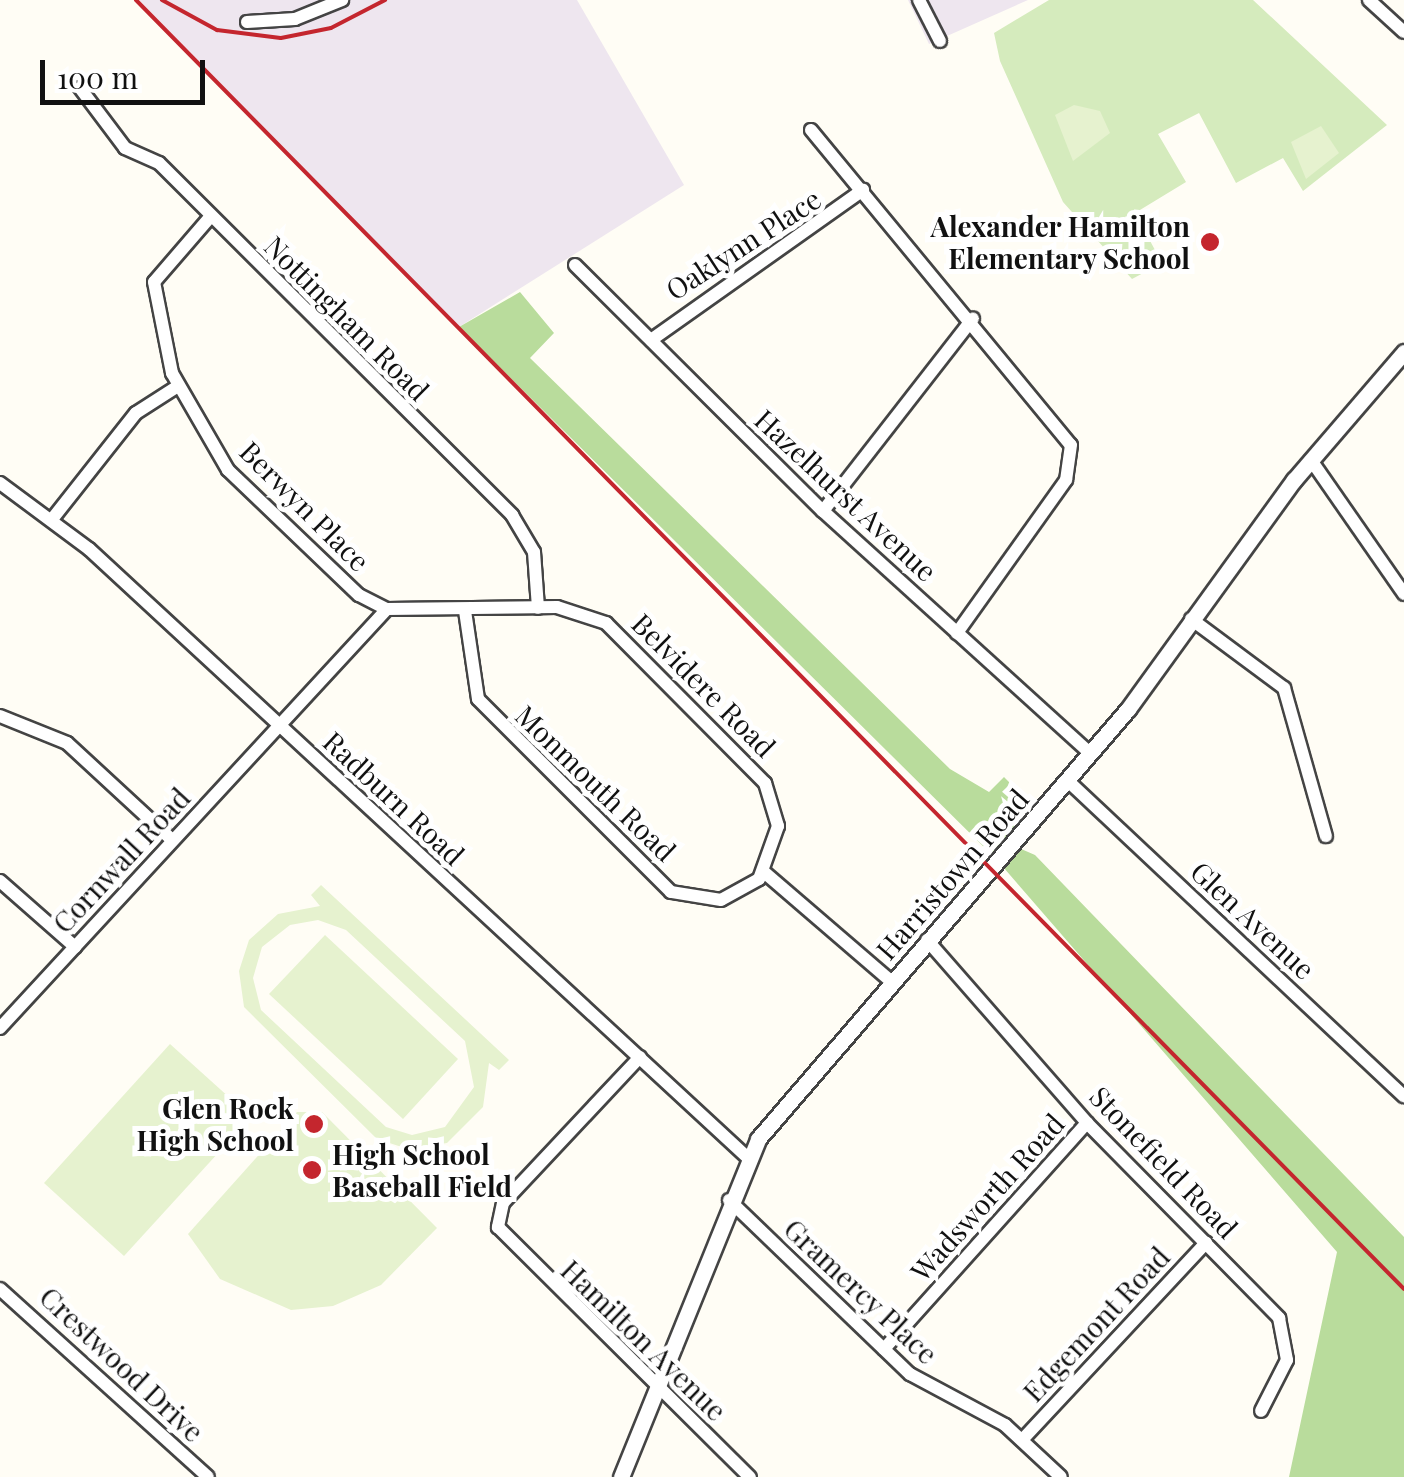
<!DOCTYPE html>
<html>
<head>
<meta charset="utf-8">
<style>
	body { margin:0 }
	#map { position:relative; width:1404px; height:1477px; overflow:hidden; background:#fffdf5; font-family:"Playfair Display",serif }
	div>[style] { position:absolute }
	.industrial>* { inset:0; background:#eee6ef }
	.green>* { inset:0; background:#d5ebbd }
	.forest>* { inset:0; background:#b9dc9c }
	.pitch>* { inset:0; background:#e6f2cf }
	.roads { filter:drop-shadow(2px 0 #444) drop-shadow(-2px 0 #444) drop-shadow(0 2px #444) drop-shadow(0 -2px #444) }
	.minor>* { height:12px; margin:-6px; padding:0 6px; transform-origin:6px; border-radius:6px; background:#fff }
	.tertiary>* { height:15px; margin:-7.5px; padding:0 7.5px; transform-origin:7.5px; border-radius:7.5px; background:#fff }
	.rail>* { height:4px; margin:-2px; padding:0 2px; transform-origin:2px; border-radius:2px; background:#c4262e }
	.dots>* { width:28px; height:28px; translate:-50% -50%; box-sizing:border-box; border:5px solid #fff; border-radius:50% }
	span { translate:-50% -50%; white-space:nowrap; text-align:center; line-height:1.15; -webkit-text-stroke:10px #fff; paint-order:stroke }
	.poi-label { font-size:28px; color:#111; font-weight:700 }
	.right { translate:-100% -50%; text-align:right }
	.left { translate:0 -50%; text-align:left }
	.street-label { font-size:28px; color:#111 }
	.scale { position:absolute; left:40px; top:60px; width:165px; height:45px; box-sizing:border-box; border:5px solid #111; border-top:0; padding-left:12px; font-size:30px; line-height:35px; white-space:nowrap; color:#111; -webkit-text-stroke:8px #fff; paint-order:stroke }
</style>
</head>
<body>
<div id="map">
	<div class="industrial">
		<i style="clip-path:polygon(139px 0,577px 0,684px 185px,459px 327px)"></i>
		<i style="clip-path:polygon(908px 0,1028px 0,929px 44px)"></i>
	</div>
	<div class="green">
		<i style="clip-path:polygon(1049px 0,1253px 0,1387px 125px,1303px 191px,1283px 158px,1236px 183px,1199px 113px,1158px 134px,1186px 182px,1135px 213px,1162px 263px,1132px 279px,1063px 202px,1000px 61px,994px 33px)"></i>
	</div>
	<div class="forest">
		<i style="clip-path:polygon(520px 292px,554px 333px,530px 358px,950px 769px,989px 792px,1004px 777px,1021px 794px,1010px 844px,1035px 855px,1404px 1237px,1404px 1477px,1289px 1477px,1337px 1252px,997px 860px,459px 327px)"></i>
	</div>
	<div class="pitch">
		<i style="clip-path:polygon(1074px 105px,1100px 111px,1110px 133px,1073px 161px,1055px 115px)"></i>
		<i style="clip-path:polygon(1321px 126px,1339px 153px,1306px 179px,1291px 142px)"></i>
		<i style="clip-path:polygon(evenodd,321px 885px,509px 1060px,499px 1070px,489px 1063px,483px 1107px,447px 1143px,408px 1149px,377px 1139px,244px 1007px,239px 971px,249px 940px,278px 914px,320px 906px,311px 895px,321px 885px,318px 920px,346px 930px,465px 1041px,474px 1087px,445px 1127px,412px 1135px,386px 1127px,261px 1010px,253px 978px,262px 947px,290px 925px,318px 920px)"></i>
		<i style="clip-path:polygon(325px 935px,458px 1059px,403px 1119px,269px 994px)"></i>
		<i style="clip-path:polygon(170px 1044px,251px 1117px,124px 1256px,44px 1183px)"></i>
		<i style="clip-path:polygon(297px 1112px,322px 1112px,437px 1228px,381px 1285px,333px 1306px,291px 1310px,220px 1279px,188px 1234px)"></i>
	</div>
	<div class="roads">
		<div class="minor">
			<i style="left:919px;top:0;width:46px;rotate:62.9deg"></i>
			<i style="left:1369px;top:0;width:47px;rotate:42.4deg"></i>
			<i style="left:247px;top:22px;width:48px;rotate:-3.6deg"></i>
			<i style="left:295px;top:19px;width:51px;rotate:-22deg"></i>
			<i style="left:80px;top:88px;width:75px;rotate:53.1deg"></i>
			<i style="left:125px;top:148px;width:37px;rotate:24deg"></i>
			<i style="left:159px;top:163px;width:499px;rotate:44.9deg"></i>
			<i style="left:512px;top:515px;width:43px;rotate:59.3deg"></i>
			<i style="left:534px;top:552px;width:56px;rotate:85.9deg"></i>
			<i style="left:811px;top:130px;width:408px;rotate:50.5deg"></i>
			<i style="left:1071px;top:445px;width:35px;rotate:98deg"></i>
			<i style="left:1066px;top:480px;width:188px;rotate:125.5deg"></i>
			<i style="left:211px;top:216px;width:87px;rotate:130.8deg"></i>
			<i style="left:154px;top:282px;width:93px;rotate:78.8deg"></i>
			<i style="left:172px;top:373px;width:112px;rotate:60deg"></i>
			<i style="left:228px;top:470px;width:181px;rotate:43.7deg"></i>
			<i style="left:359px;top:595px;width:31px;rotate:27deg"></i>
			<i style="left:575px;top:265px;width:349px;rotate:44.8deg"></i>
			<i style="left:823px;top:511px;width:360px;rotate:42.2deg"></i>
			<i style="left:651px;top:340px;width:260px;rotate:-35.3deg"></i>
			<i style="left:1311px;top:460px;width:163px;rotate:55.2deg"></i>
			<i style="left:0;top:483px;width:111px;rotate:36.6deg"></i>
			<i style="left:89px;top:549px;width:896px;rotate:42.74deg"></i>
			<i style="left:823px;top:511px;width:244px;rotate:-52.1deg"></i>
			<i style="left:53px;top:518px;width:134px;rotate:-51.7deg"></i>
			<i style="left:136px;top:413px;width:50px;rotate:-32.7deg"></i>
			<i style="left:1191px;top:619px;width:116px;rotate:36.6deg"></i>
			<i style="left:1284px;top:688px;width:154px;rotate:74.2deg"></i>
			<i style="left:0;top:716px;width:72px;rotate:21.9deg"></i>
			<i style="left:67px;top:743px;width:143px;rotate:42.7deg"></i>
			<i style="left:1067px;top:780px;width:462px;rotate:43.2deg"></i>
			<i style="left:764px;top:872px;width:169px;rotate:40.7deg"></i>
			<i style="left:0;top:881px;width:100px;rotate:41.3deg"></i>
			<i style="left:927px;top:940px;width:243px;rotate:48.8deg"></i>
			<i style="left:1087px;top:1123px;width:274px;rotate:45.4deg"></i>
			<i style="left:1279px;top:1318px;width:43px;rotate:79.2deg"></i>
			<i style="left:1287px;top:1360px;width:57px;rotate:117deg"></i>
			<i style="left:0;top:1028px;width:570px;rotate:-47.27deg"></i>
			<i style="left:387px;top:609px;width:170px;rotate:-0.7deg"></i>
			<i style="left:557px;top:607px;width:52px;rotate:18.1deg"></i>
			<i style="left:606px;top:623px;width:226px;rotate:45.2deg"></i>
			<i style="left:765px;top:783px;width:45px;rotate:73.2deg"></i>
			<i style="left:778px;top:826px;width:56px;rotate:109.7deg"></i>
			<i style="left:759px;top:879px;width:43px;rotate:151.1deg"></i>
			<i style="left:721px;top:900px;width:51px;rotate:-170.9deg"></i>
			<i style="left:671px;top:892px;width:273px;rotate:-135deg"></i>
			<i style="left:478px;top:699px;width:89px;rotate:-98.4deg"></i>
			<i style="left:640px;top:1057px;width:200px;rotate:133.2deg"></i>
			<i style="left:503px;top:1203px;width:25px;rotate:102deg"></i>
			<i style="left:498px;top:1227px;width:355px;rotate:44.8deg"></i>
			<i style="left:729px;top:1200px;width:251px;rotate:43.9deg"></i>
			<i style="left:910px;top:1374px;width:108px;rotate:28.2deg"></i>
			<i style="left:1005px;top:1425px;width:76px;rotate:42.9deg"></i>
			<i style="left:0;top:1289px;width:280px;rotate:42.1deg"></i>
			<i style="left:884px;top:1349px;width:304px;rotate:-48.1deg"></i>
			<i style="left:1022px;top:1440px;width:270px;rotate:-47deg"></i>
		</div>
		<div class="tertiary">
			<i style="left:621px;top:1477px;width:365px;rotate:-67.9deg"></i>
			<i style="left:758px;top:1139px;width:567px;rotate:-49.29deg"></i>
			<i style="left:1128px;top:709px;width:283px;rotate:-54.1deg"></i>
			<i style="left:1294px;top:480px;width:169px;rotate:-49.3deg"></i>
		</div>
	</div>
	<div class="rail">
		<i style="left:136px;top:0;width:1808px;rotate:45.47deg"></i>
		<i style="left:162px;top:0;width:63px;rotate:28.6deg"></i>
		<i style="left:217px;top:30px;width:64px;rotate:7.1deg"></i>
		<i style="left:281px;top:38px;width:51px;rotate:-11.3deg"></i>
		<i style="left:331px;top:28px;width:61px;rotate:-27.4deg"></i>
	</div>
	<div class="dots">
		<i style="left:1210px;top:242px;background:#c4262e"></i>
		<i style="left:314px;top:1124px;background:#c4262e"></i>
		<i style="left:312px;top:1170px;background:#c4262e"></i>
	</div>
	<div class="poi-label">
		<span class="right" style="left:1190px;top:242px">Alexander Hamilton<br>Elementary School</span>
		<span class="right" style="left:294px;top:1124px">Glen Rock<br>High School</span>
		<span class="left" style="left:332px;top:1170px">High School<br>Baseball Field</span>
	</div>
	<div class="street-label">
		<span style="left:743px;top:244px;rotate:-33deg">Oaklynn Place</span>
		<span style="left:347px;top:318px;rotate:45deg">Nottingham Road</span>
		<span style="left:846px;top:495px;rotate:43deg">Hazelhurst Avenue</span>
		<span style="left:305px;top:506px;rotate:45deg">Berwyn Place</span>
		<span style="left:704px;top:685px;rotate:45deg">Belvidere Road</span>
		<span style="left:596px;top:783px;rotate:44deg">Monmouth Road</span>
		<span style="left:394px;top:798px;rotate:43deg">Radburn Road</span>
		<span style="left:121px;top:860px;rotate:-47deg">Cornwall Road</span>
		<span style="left:952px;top:874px;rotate:-49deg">Harristown Road</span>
		<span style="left:1253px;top:920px;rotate:43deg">Glen Avenue</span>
		<span style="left:1164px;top:1162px;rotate:46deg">Stonefield Road</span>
		<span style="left:987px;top:1197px;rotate:-48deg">Wadsworth Road</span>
		<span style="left:861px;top:1291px;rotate:43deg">Gramercy Place</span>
		<span style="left:1096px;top:1324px;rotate:-47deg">Edgemont Road</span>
		<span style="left:644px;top:1340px;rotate:44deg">Hamilton Avenue</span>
		<span style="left:122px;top:1364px;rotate:43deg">Crestwood Drive</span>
	</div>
	<div class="scale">100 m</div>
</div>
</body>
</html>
